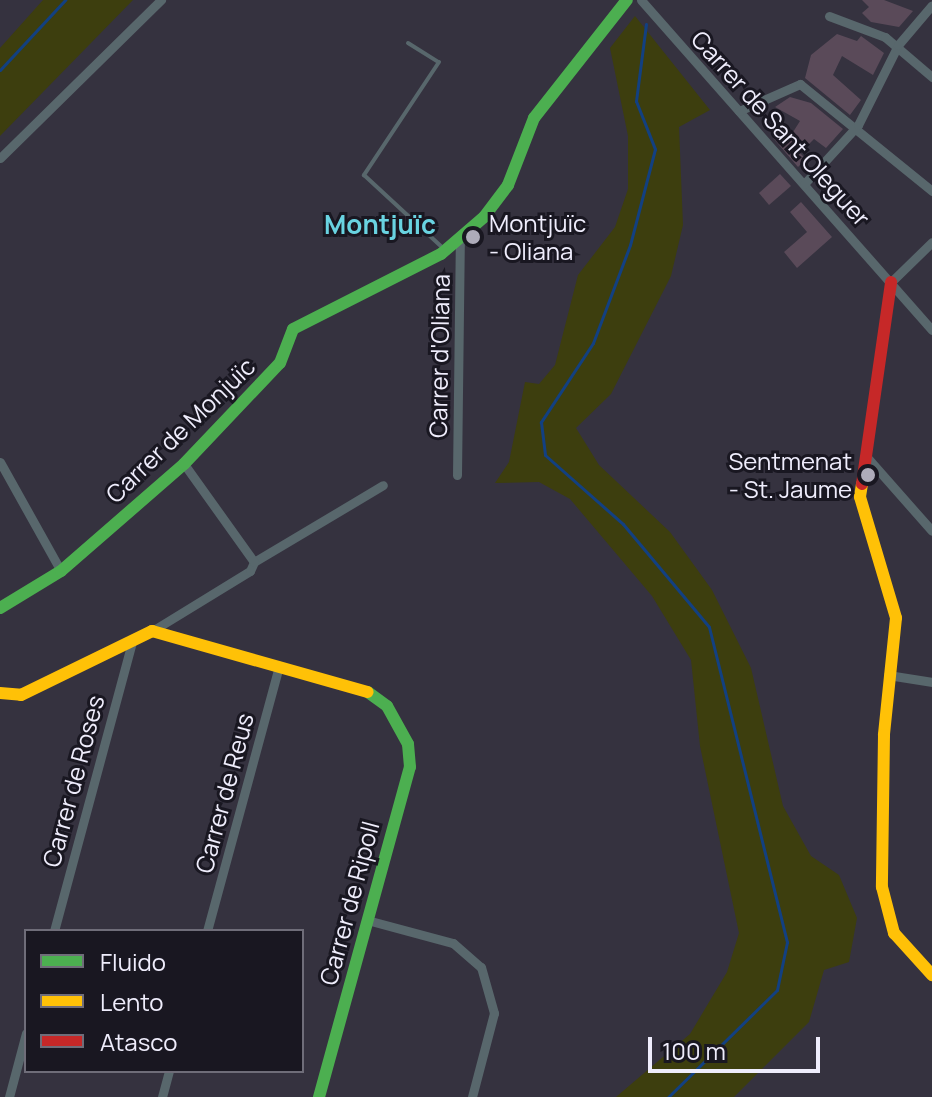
<!DOCTYPE html>
<html>
<head>
<meta charset="utf-8">
<style>
	body { margin:0 }
	#map { position:relative; width:932px; height:1097px; overflow:hidden; background:#35323f; font-family:Manrope,sans-serif }
	div>[style] { position:absolute }
	.green>* { inset:0; background:#3d3e0e }
	.stream>* { height:3px; margin:-1.5px; padding:0 1.5px; transform-origin:1.5px; border-radius:1.5px; background:#124081 }
	.building>* { inset:0; background:#5a4a59 }
	.lane>* { height:4px; margin:-2px; padding:0 2px; transform-origin:2px; border-radius:2px; background:#58676c }
	.street>* { height:9px; margin:-4.5px; padding:0 4.5px; transform-origin:4.5px; border-radius:4.5px; background:#58676c }
	.fast>* { height:12px; margin:-6px; padding:0 6px; transform-origin:6px; border-radius:6px; background:#4caf50 }
	.slow>* { height:12px; margin:-6px; padding:0 6px; transform-origin:6px; border-radius:6px; background:#ffc107 }
	.jam>* { height:12px; margin:-6px; padding:0 6px; transform-origin:6px; border-radius:6px; background:#c62828 }
	.dots>* { width:22px; height:22px; translate:-50% -50%; box-sizing:border-box; border:4px solid #191721; border-radius:50% }
	span { translate:-50% -50%; white-space:nowrap; text-align:center; line-height:1.15; -webkit-text-stroke:6px #191721; paint-order:stroke }
	.street-label { font-size:24px; color:#efedfc }
	.poi-label { font-size:24px; color:#efedfc }
	.left { translate:0 -50%; text-align:left }
	.right { translate:-100% -50%; text-align:right }
	.neighbourhood-label { font-size:26px; color:#69d3e1; font-weight:700 }
	.legend { position:absolute; left:24px; top:929px; width:280px; height:144px; box-sizing:border-box; background:#191721; border:2px solid #6f6d79; margin:0; padding:10px 14px; list-style:none; font-size:24px; color:#efedfc }
	.legend li { display:flex; align-items:center; gap:16px; height:40px }
	.legend b { width:40px; border:2px solid #6f6d79 }
	.scale { position:absolute; left:648px; top:1037px; width:172px; height:36px; box-sizing:border-box; border:4px solid #efedfc; border-top:0; padding-left:10px; font-size:24px; line-height:28px; white-space:nowrap; color:#efedfc; -webkit-text-stroke:6px #191721; paint-order:stroke }
</style>
</head>
<body>
<div id="map">
	<div class="green">
		<i style="clip-path:polygon(43px 0,133px 0,0 136px,0 48px)"></i>
		<i style="clip-path:polygon(635px 16px,710px 110px,679px 127px,683px 225px,671px 276px,611px 394px,576px 428px,599px 465px,670px 532px,712px 590px,751px 668px,783px 806px,811px 856px,839px 875px,857px 918px,849px 962px,824px 970px,809px 1022px,734px 1097px,616px 1097px,690px 1034px,727px 972px,739px 933px,700px 746px,691px 660px,652px 596px,570px 499px,539px 482px,495px 483px,509px 462px,525px 382px,539px 384px,555px 365px,578px 275px,615px 227px,628px 189px,628px 136px,610px 48px)"></i>
	</div>
	<div class="stream">
		<i style="left:646px;top:24px;width:78px;rotate:97.4deg"></i>
		<i style="left:636px;top:101px;width:52px;rotate:68.4deg"></i>
		<i style="left:655px;top:149px;width:99px;rotate:104.6deg"></i>
		<i style="left:630px;top:245px;width:105px;rotate:110.7deg"></i>
		<i style="left:593px;top:343px;width:95px;rotate:123.4deg"></i>
		<i style="left:541px;top:422px;width:33px;rotate:83deg"></i>
		<i style="left:545px;top:455px;width:104px;rotate:41.5deg"></i>
		<i style="left:623px;top:524px;width:134px;rotate:50.1deg"></i>
		<i style="left:709px;top:627px;width:325px;rotate:76.1deg"></i>
		<i style="left:787px;top:942px;width:49px;rotate:101.8deg"></i>
		<i style="left:777px;top:990px;width:153px;rotate:135.5deg"></i>
		<i style="left:0;top:70px;width:96px;rotate:-47.1deg"></i>
	</div>
	<div class="building">
		<i style="clip-path:polygon(862px 0,884px 0,913px 11px,899px 27px,871px 22px,862px 13px,869px 7px)"></i>
		<i style="clip-path:polygon(837px 34px,857px 41px,861px 36px,884px 53px,873px 75px,842px 56px,833px 75px,861px 100px,850px 115px,805px 78px,811px 55px)"></i>
		<i style="clip-path:polygon(790px 97px,811px 103px,843px 129px,826px 148px,814px 139px,800px 153px,806px 159px,798px 167px,773px 138px,780px 131px,788px 140px,800px 121px,775px 107px)"></i>
		<i style="clip-path:polygon(780px 174px,791px 186px,769px 205px,759px 193px)"></i>
		<i style="clip-path:polygon(801px 202px,832px 237px,797px 268px,784px 252px,807px 232px,790px 212px)"></i>
	</div>
	<div class="lane">
		<i style="left:408px;top:43px;width:36px;rotate:32deg"></i>
		<i style="left:439px;top:62px;width:136px;rotate:123.6deg"></i>
		<i style="left:364px;top:175px;width:109px;rotate:42.8deg"></i>
	</div>
	<div class="street">
		<i style="left:641px;top:0;width:440px;rotate:48.6deg"></i>
		<i style="left:829px;top:16px;width:60px;rotate:20.6deg"></i>
		<i style="left:885px;top:37px;width:62px;rotate:40.4deg"></i>
		<i style="left:739px;top:111px;width:67px;rotate:-23.9deg"></i>
		<i style="left:800px;top:84px;width:170px;rotate:39deg"></i>
		<i style="left:0;top:158px;width:226px;rotate:-44.5deg"></i>
		<i style="left:804px;top:184px;width:80px;rotate:-47.5deg"></i>
		<i style="left:858px;top:125px;width:89px;rotate:-63.4deg"></i>
		<i style="left:898px;top:45px;width:52px;rotate:-49.6deg"></i>
		<i style="left:891px;top:282px;width:57px;rotate:-44.3deg"></i>
		<i style="left:865px;top:455px;width:101px;rotate:48.6deg"></i>
		<i style="left:0;top:462px;width:125px;rotate:60.8deg"></i>
		<i style="left:457px;top:475px;width:237px;rotate:-89.3deg"></i>
		<i style="left:254px;top:562px;width:150px;rotate:-30.8deg"></i>
		<i style="left:152px;top:631px;width:115px;rotate:-31.5deg"></i>
		<i style="left:250px;top:571px;width:10px;rotate:-66deg"></i>
		<i style="left:254px;top:562px;width:120px;rotate:-125.5deg"></i>
		<i style="left:888px;top:675px;width:45px;rotate:9deg"></i>
		<i style="left:367px;top:920px;width:89px;rotate:15deg"></i>
		<i style="left:453px;top:943px;width:37px;rotate:41deg"></i>
		<i style="left:481px;top:967px;width:48px;rotate:74.2deg"></i>
		<i style="left:494px;top:1013px;width:87px;rotate:104.7deg"></i>
		<i style="left:54px;top:931px;width:300px;rotate:-74.9deg"></i>
		<i style="left:207px;top:931px;width:275px;rotate:-74.8deg"></i>
		<i style="left:9px;top:1097px;width:66px;rotate:-75.1deg"></i>
		<i style="left:162px;top:1097px;width:27px;rotate:-75deg"></i>
	</div>
	<div class="fast">
		<i style="left:0;top:608px;width:71px;rotate:-31.2deg"></i>
		<i style="left:61px;top:571px;width:163px;rotate:-41deg"></i>
		<i style="left:184px;top:464px;width:139px;rotate:-46.5deg"></i>
		<i style="left:280px;top:363px;width:36px;rotate:-69deg"></i>
		<i style="left:293px;top:329px;width:166px;rotate:-26.9deg"></i>
		<i style="left:441px;top:254px;width:57px;rotate:-40.7deg"></i>
		<i style="left:484px;top:217px;width:40px;rotate:-53deg"></i>
		<i style="left:508px;top:185px;width:72px;rotate:-68.8deg"></i>
		<i style="left:534px;top:118px;width:150px;rotate:-51.8deg"></i>
		<i style="left:319px;top:1097px;width:342px;rotate:-74.6deg"></i>
		<i style="left:410px;top:767px;width:23px;rotate:-95deg"></i>
		<i style="left:408px;top:744px;width:43px;rotate:-118.9deg"></i>
		<i style="left:387px;top:706px;width:24px;rotate:-144deg"></i>
	</div>
	<div class="slow">
		<i style="left:862px;top:484px;width:13px;rotate:99deg"></i>
		<i style="left:860px;top:497px;width:126px;rotate:73.4deg"></i>
		<i style="left:896px;top:618px;width:118px;rotate:95.9deg"></i>
		<i style="left:884px;top:735px;width:152px;rotate:90.8deg"></i>
		<i style="left:882px;top:887px;width:48px;rotate:75.4deg"></i>
		<i style="left:894px;top:933px;width:57px;rotate:47.9deg"></i>
		<i style="left:0;top:693px;width:21px;rotate:5deg"></i>
		<i style="left:21px;top:695px;width:146px;rotate:-26deg"></i>
		<i style="left:152px;top:631px;width:224px;rotate:15.8deg"></i>
	</div>
	<div class="jam">
		<i style="left:862px;top:484px;width:204px;rotate:-81.8deg"></i>
	</div>
	<div class="dots">
		<i style="left:473px;top:237px;background:#aeacba"></i>
		<i style="left:868px;top:475px;background:#aeacba"></i>
	</div>
	<div class="street-label">
		<span style="left:781px;top:128px;rotate:48deg">Carrer de Sant Oleguer</span>
		<span style="left:439px;top:356px;rotate:-89deg">Carrer d'Oliana</span>
		<span style="left:180px;top:430px;rotate:-44deg">Carrer de Monjuïc</span>
		<span style="left:73px;top:781px;rotate:-75deg">Carrer de Roses</span>
		<span style="left:224px;top:793px;rotate:-75deg">Carrer de Reus</span>
		<span style="left:349px;top:903px;rotate:-75deg">Carrer de Ripoll</span>
	</div>
	<div class="poi-label">
		<span class="left" style="left:489px;top:237px">Montjuïc<br>- Oliana</span>
		<span class="right" style="left:852px;top:475px">Sentmenat<br>- St. Jaume</span>
	</div>
	<div class="neighbourhood-label">
		<span style="left:380px;top:225px">Montjuïc</span>
	</div>
	<ul class="legend">
	<li><b style="height:10px;background:#4caf50"></b>Fluido</li>
	<li><b style="height:10px;background:#ffc107"></b>Lento</li>
	<li><b style="height:10px;background:#c62828"></b>Atasco</li>
	</ul>
	<div class="scale">100 m</div>
</div>
</body>
</html>
